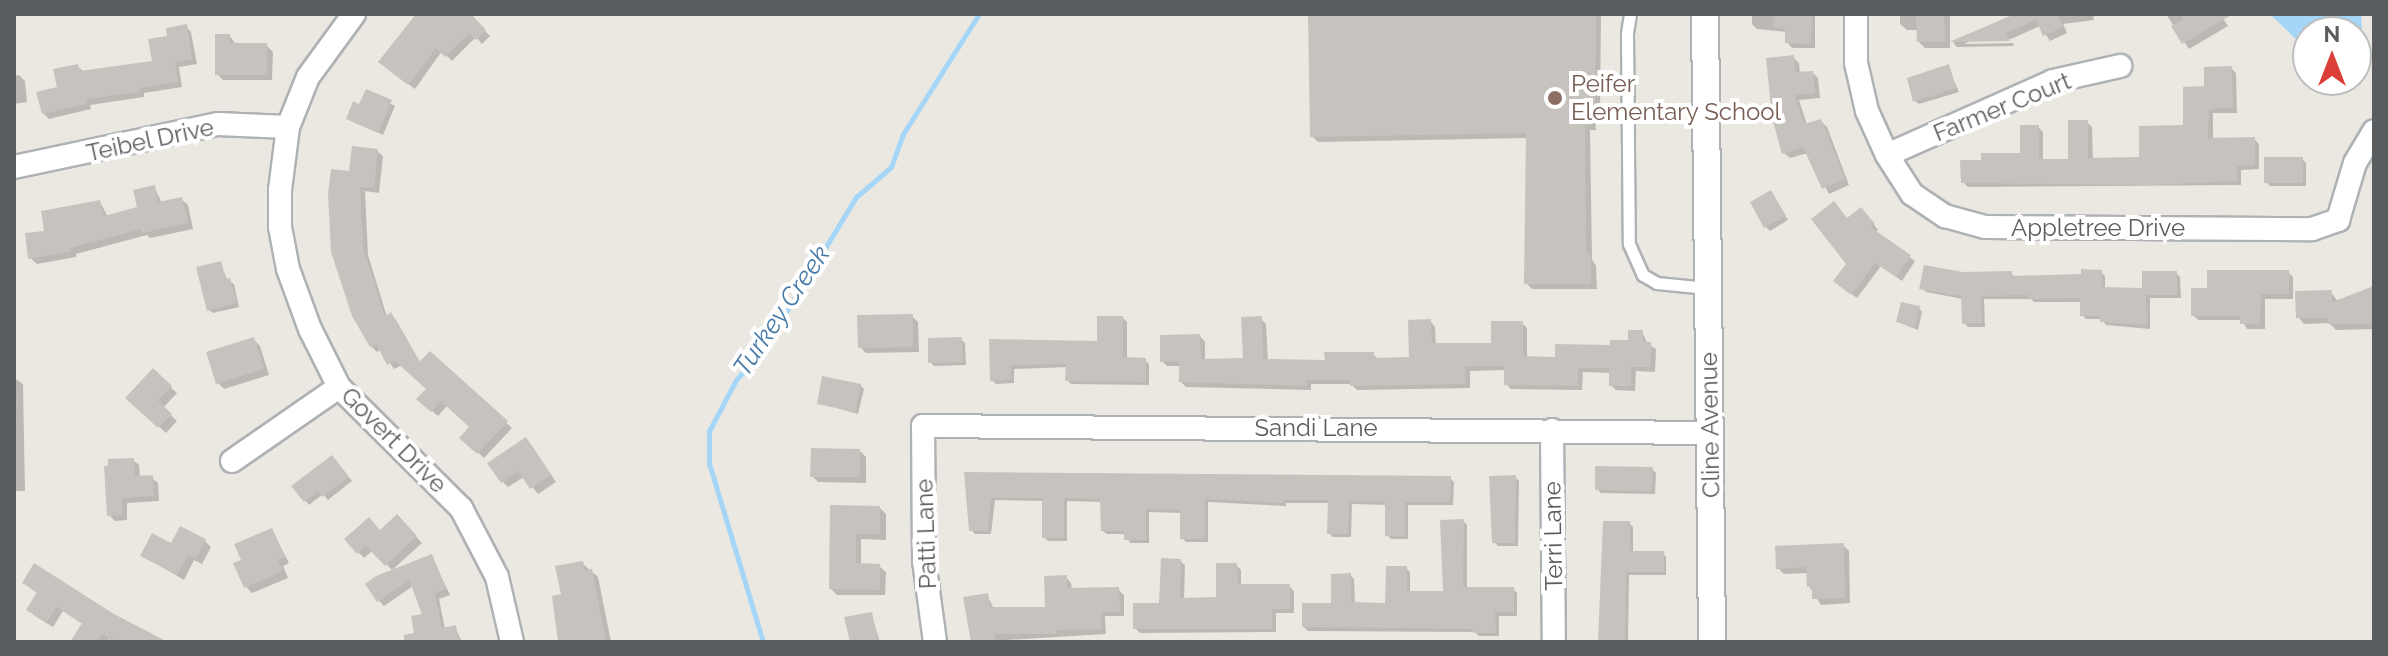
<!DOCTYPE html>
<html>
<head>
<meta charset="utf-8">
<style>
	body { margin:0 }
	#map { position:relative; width:2388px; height:656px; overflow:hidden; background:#ebe8e1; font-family:Raleway,sans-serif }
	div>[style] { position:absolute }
	.water>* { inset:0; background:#a5d6f7 }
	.shadow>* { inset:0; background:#0003 }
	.stream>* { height:5px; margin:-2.5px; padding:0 2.5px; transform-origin:2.5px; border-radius:2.5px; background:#a5d6f7 }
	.building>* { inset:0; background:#c6c3be }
	.roads { filter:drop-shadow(2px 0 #aeb2b5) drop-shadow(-2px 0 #aeb2b5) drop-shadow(0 2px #aeb2b5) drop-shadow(0 -2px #aeb2b5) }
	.service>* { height:11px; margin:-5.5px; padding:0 5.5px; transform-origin:5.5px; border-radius:5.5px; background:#fff }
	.minor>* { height:22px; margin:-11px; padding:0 11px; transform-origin:11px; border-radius:11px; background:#fff }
	.tertiary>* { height:26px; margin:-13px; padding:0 13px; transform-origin:13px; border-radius:13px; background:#fff }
	.dots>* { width:22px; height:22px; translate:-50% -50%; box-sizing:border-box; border:4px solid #fff; border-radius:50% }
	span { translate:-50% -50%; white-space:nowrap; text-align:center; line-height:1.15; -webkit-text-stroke:8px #fff; paint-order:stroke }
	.education-label { font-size:24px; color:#785e54 }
	.left { translate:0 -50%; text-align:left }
	.street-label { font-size:24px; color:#595d60 }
	.water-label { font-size:26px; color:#4478a7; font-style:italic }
	.frame { position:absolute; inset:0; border:16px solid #595d60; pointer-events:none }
	.north { position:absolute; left:2292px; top:16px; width:80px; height:80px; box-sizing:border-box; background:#fff; border:2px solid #bdbebf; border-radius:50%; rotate:0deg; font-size:22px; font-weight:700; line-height:32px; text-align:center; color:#595d60 }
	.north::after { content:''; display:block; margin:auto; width:28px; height:36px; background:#da3f38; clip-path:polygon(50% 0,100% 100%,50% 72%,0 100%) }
</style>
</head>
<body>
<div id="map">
	<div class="water">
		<i style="clip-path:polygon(2270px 14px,2361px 14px,2365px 69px,2356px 74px,2356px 32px,2308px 32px,2308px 51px)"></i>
	</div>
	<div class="shadow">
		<i style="clip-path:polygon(419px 14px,469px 14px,490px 36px,482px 44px,476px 37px,452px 61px,442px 51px,415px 89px,386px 67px)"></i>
		<i style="clip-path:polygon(1310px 14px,1601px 14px,1600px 116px,1595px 116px,1596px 130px,1590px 130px,1592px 259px,1596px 266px,1597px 289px,1532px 289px,1526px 283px,1528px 138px,1318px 142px,1312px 136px)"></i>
		<i style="clip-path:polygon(1752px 14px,1815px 14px,1815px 48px,1792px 48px,1787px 42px,1787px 32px,1757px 29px,1752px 24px)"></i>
		<i style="clip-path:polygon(1900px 14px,1950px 14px,1950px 48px,1925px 48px,1919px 42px,1918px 30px,1907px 30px,1900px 24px)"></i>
		<i style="clip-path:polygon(2015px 14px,2093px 14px,2094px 20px,2063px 24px,2067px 33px,2050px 41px,2040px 26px,2011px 39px,1972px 40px,1964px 44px,2013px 43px,2014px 46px,1957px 47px,1953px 43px)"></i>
		<i style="clip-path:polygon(2166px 14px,2220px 14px,2228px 26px,2189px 49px)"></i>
		<i style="clip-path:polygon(186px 26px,191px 32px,197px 64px,179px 67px,182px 87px,144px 93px,144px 97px,90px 105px,91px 109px,49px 119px,43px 113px,77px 66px,83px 71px,154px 63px,169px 38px)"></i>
		<i style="clip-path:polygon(230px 36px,236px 45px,266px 45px,273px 52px,272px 80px,223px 80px,217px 74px)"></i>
		<i style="clip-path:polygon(1793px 57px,1799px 63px,1800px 74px,1813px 73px,1818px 78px,1820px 98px,1799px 100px,1807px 125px,1821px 121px,1827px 127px,1849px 185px,1829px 194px,1808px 153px,1790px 158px,1784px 153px)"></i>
		<i style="clip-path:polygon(1948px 67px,1959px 92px,1919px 104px,1915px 101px)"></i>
		<i style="clip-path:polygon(2231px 68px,2236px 73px,2237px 113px,2213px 113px,2213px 140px,2254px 139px,2259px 144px,2259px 169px,2241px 170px,2241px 185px,1968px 187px,1963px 182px,1983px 162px,2022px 155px,2038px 127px,2043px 132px,2043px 161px,2070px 161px,2087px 122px,2092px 127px,2093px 160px,2141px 159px,2185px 127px,2206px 88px)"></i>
		<i style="clip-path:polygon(19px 75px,25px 81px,27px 102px,14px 104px,14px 76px)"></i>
		<i style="clip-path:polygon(367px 92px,395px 106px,383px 135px,348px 118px,360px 106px)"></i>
		<i style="clip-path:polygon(377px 151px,383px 156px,379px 193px,365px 191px,368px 255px,387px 317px,391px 315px,396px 320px,421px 364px,430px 353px,512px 428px,484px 458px,462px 438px,472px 427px,448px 405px,438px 416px,424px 404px,428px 389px,402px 365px,394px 369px,381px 349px,377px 352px,371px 346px,351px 173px)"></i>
		<i style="clip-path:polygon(2302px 159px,2306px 163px,2306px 186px,2270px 186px,2266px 182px)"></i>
		<i style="clip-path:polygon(154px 187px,162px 203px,181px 199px,188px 205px,193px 229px,150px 238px,147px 235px,76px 254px,76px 257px,37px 264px,30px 258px,46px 233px,100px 202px,108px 217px,139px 209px)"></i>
		<i style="clip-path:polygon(1771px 193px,1788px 220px,1770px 231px,1766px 227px)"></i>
		<i style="clip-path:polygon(1866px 214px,1878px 230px,1875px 233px,1915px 261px,1902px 281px,1881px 266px,1857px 298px,1841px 286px,1849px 264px,1847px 220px)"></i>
		<i style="clip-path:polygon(220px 263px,228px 281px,234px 284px,239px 307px,213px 313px,209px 310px)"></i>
		<i style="clip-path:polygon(2101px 272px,2105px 276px,2105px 289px,2144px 290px,2176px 273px,2180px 277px,2181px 298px,2150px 298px,2150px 329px,2106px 325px,2102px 319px,2086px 319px,2082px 315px,2082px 302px,2034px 302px,2031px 299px,1984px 299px,1985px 327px,1968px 327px,1964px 323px,1963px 299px,1926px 292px,1921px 288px,1963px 274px,2011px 273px,2016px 278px,2083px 276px)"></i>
		<i style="clip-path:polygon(2288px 272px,2293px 277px,2293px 299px,2265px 299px,2265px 329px,2247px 329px,2242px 320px,2198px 320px,2193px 315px)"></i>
		<i style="clip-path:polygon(2374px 288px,2374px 329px,2336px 330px,2329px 323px,2304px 324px,2298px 317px,2331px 292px,2338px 302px)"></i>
		<i style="clip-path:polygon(1919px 308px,1922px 312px,1918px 330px,1898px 322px)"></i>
		<i style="clip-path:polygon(912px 316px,918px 322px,919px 352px,866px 353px,860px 347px)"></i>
		<i style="clip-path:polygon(1123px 318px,1127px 322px,1127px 359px,1145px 360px,1149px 364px,1149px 385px,1071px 384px,1067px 380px,1068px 367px,1014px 369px,1014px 383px,996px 384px,992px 380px,991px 342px,1099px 343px)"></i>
		<i style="clip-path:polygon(1261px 319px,1266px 324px,1268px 361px,1327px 362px,1373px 354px,1379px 360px,1411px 359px,1430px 321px,1435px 327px,1436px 345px,1493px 345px,1522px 323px,1527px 328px,1527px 358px,1557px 359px,1612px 347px,1630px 342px,1642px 332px,1648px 344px,1656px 349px,1655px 372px,1636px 371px,1635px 391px,1616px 390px,1611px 385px,1611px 373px,1583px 372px,1582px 390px,1511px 389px,1506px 384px,1506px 370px,1470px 371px,1470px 388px,1357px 390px,1351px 384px,1311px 384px,1311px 390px,1186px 387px,1181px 382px,1181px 366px,1167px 366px,1162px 361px,1200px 336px,1205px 342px,1205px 360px,1245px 360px)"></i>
		<i style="clip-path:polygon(961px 339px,965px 343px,966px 365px,934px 366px,930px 362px)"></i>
		<i style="clip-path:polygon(254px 340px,260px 346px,269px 375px,224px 389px,218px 383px)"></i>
		<i style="clip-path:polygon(153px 371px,177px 393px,163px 408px,177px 421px,166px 433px,128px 398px)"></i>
		<i style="clip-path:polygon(14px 378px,23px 384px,25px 491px,15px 491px,14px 565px)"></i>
		<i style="clip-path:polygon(860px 385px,864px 389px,858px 414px,819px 403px)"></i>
		<i style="clip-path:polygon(532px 446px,556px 482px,538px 494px,524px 477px,508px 487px,502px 481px)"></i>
		<i style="clip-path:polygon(860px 451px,866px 457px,866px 483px,818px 482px,812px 476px)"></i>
		<i style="clip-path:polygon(133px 460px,139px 465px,140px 478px,152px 478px,158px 483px,159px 501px,127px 503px,127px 520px,115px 521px,109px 515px)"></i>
		<i style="clip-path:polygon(336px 461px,352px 481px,328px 500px,323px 494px,309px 505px,294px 486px)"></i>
		<i style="clip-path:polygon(1652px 469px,1656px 473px,1655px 494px,1601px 493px,1597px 489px)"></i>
		<i style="clip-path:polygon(967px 474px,1450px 478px,1454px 482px,1453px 505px,1408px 505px,1408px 539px,1391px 539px,1387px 535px,1387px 505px,1352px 504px,1351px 537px,1333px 537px,1329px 533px,1330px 503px,1286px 503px,1286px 506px,1208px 502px,1208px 542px,1186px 542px,1182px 538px,1182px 513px,1149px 512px,1149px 543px,1130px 543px,1126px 534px,1107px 534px,1103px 531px,1103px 502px,1067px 501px,1067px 541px,1048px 541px,1044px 537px,1044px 501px,995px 500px,991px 534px,975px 534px,971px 530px)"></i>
		<i style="clip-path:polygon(1515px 477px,1519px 481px,1518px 546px,1498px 546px,1494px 542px)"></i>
		<i style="clip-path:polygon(832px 507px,880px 508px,886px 514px,886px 540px,861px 539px,861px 565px,879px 566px,886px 572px,885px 595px,837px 595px,831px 589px)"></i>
		<i style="clip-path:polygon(397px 517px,422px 543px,392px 570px,373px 550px,364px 558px,347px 540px,380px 532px)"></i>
		<i style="clip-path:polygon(1463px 521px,1467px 525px,1467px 589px,1513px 589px,1517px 593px,1517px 616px,1499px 616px,1499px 636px,1479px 636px,1475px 632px,1308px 631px,1304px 627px,1333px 606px,1350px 575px,1354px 579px,1355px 605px,1387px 605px,1406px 568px,1410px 572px,1410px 593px,1445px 593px)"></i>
		<i style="clip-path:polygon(1629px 523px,1633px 527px,1633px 553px,1663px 553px,1666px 557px,1666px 575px,1629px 575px,1628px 642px,1602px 642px)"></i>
		<i style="clip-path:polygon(272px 530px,289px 563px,283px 566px,288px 578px,252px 593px,246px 587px,243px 561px)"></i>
		<i style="clip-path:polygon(205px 541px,211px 547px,202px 564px,194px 560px,184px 580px,142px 555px,172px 545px)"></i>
		<i style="clip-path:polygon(1843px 545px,1849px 551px,1850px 603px,1821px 605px,1809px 586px,1808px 573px,1784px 574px,1778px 568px)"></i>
		<i style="clip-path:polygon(432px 557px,450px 595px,439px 599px,445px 629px,455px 627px,462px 642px,418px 642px,425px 615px,413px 586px,384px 606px,379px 601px)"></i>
		<i style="clip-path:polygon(1180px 561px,1185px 565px,1184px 600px,1218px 599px,1236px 565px,1241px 570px,1241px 586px,1289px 586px,1294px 591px,1294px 613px,1276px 613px,1276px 632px,1140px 633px,1135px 628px,1161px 605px)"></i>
		<i style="clip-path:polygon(582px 563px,598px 577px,611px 642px,560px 642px,563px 596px)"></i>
		<i style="clip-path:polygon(1066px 577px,1071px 583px,1072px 590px,1118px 589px,1124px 595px,1124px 616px,1105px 616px,1106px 634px,973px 642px,987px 595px,994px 609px,1047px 609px)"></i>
		<i style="clip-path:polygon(24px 583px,113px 616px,163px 642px,115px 642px,109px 639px,106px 642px,77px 642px,84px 625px,63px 611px,53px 627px,35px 616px,29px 610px,38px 594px)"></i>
		<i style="clip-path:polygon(871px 614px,880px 642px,852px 642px)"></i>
	</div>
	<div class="stream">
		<i style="left:763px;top:642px;width:187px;rotate:-106.8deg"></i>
		<i style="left:709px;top:463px;width:32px;rotate:-90deg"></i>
		<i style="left:709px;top:431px;width:58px;rotate:-62.1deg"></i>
		<i style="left:736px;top:380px;width:46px;rotate:-49.4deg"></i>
		<i style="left:766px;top:345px;width:173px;rotate:-58.7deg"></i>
		<i style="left:856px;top:197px;width:46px;rotate:-40.6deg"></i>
		<i style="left:891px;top:167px;width:35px;rotate:-70deg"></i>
		<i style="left:903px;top:134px;width:142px;rotate:-57.7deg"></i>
	</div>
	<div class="building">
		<i style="clip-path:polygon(416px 14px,471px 14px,486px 30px,476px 40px,469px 34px,445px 57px,436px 48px,408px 85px,378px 62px)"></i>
		<i style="clip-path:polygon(1308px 14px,1596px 14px,1595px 110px,1590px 110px,1590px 125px,1585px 125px,1586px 251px,1591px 258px,1591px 284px,1524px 284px,1526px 133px,1310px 137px)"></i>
		<i style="clip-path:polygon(1774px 14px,1812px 14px,1811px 44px,1785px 43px,1785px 28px,1773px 27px)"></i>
		<i style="clip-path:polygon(1916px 14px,1944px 14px,1945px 42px,1917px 42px)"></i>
		<i style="clip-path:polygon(2015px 14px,2057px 14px,2063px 27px,2043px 36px,2036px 20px,2006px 33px,2010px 41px,1949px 42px)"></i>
		<i style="clip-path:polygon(2180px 14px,2233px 14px,2182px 44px,2171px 26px,2183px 19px)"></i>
		<i style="clip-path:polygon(187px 24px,192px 59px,175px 62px,178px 82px,139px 88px,140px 92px,86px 99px,87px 104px,42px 114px,36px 92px,57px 87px,53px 69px,78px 64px,80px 71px,152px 61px,148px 39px,167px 36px,166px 28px)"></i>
		<i style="clip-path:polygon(215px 34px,230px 34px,230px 43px,267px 43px,267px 75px,215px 75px)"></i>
		<i style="clip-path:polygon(1794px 55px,1795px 72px,1813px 71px,1815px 93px,1795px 95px,1804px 124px,1821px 119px,1845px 179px,1822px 189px,1803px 147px,1782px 154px,1772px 118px,1766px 58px)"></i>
		<i style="clip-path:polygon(1949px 64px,1956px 88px,1913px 102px,1907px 78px)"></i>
		<i style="clip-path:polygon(2232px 66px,2233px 108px,2209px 109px,2208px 138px,2255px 137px,2255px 165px,2237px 166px,2237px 181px,2154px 185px,1961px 183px,1960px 160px,1981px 160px,1981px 153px,2020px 153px,2020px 125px,2039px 125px,2039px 159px,2068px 159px,2068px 120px,2088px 120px,2088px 158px,2139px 157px,2139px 126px,2183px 125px,2183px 87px,2204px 86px,2204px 67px)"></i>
		<i style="clip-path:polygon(366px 89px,392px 100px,378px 133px,346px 119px,353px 101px,359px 104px)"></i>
		<i style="clip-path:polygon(352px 146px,378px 149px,374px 188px,360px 187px,363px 248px,385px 316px,391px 312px,419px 362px,430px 351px,508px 421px,477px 454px,459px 438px,469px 427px,441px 401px,431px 412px,416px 399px,426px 389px,395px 361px,387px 365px,376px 344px,370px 347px,352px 316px,331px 252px,328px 193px,331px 169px,349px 171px)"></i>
		<i style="clip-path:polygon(2264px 157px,2303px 157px,2303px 183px,2264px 183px)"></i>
		<i style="clip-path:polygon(155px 185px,158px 202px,182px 197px,188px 223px,142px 233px,141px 229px,70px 248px,71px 251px,28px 259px,25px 233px,44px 231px,41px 211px,100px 200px,104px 216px,137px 207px,133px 190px)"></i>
		<i style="clip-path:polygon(1771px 190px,1786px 216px,1764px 228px,1750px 202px)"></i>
		<i style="clip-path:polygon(1834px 201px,1847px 218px,1861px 207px,1875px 224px,1870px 227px,1911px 255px,1896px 277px,1875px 263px,1851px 295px,1833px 281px,1846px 264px,1811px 219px)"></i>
		<i style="clip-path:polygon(221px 261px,226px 279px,230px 278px,237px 303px,207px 311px,196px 267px)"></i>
		<i style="clip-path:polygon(1924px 265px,1963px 272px,2012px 271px,2012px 276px,2081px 274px,2081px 269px,2102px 270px,2102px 287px,2142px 288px,2142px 271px,2177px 271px,2177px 295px,2146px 295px,2147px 325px,2100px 322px,2100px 316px,2080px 316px,2080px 298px,2028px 299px,2028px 295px,1981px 296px,1982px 323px,1962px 324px,1961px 296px,1919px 289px)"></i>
		<i style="clip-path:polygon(2207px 270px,2289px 270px,2289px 294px,2261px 294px,2260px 324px,2240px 324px,2240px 316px,2191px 316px,2191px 288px,2207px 288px)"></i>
		<i style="clip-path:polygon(2374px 286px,2374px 324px,2328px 324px,2328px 318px,2296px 318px,2295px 291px,2332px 290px,2332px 302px)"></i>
		<i style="clip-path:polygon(1901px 302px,1920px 306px,1915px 327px,1896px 322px)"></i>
		<i style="clip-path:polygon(913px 314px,913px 347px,858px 348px,857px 315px)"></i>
		<i style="clip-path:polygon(1097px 316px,1123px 316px,1123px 357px,1146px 358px,1146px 382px,1065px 381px,1066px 364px,1011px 365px,1011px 380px,990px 381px,989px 339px,1097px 341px)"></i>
		<i style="clip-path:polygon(1262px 316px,1263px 359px,1325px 360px,1324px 352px,1374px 352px,1374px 358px,1409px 357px,1408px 320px,1431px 319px,1432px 343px,1491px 343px,1491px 321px,1523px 321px,1523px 356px,1555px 357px,1555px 344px,1610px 345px,1610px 340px,1628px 340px,1628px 330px,1643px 330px,1643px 342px,1651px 342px,1651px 367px,1631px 367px,1631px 386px,1609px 386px,1609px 368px,1578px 368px,1578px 386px,1504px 385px,1504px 366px,1465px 366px,1466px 384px,1350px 386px,1350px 380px,1307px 380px,1307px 386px,1179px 382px,1179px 361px,1160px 362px,1160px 335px,1200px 334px,1201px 359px,1243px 358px,1241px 317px)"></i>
		<i style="clip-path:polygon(254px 337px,264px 369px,216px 384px,206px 352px)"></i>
		<i style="clip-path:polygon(962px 337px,963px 362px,928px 363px,928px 338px)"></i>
		<i style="clip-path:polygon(153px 368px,172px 386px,158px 401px,172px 414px,158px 428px,125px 398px)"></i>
		<i style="clip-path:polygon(822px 376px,861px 384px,855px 412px,817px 404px)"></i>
		<i style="clip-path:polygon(526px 437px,551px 475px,530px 489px,518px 471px,501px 483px,487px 463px)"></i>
		<i style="clip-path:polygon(811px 448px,860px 449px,860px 477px,810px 477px)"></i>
		<i style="clip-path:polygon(332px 455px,349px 477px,322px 497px,318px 491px,304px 502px,291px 486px)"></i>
		<i style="clip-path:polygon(134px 458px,135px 476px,153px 475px,154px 496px,122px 498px,122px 515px,107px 516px,104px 466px,108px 466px,108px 459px)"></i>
		<i style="clip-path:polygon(1595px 466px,1653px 467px,1652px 491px,1595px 490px)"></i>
		<i style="clip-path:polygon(964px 472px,1451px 476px,1450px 502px,1405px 502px,1405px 536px,1385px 536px,1385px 502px,1349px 501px,1348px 534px,1327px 534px,1328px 500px,1283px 500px,1283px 503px,1205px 499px,1205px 539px,1180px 539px,1180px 510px,1146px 509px,1146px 540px,1124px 540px,1124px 531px,1101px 531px,1100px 499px,1064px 498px,1064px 538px,1042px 538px,1042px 498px,991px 498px,988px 531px,969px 531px)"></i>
		<i style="clip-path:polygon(1516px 475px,1515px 543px,1492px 543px,1489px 476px)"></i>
		<i style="clip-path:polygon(830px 505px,880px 506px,880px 534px,856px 534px,856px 563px,880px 564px,880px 590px,829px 589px)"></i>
		<i style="clip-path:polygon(397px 514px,417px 536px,385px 566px,366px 546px,357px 554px,344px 539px,369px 517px,380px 530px)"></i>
		<i style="clip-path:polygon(1464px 519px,1463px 587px,1514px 587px,1514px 612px,1495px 612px,1496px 633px,1473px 633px,1472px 629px,1302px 627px,1302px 603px,1331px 603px,1331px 574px,1351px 573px,1351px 602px,1385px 603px,1386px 566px,1407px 566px,1407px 591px,1443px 591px,1440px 520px)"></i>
		<i style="clip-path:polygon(1603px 521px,1630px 521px,1630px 551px,1664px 551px,1664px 572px,1626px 572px,1625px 642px,1598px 642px)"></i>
		<i style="clip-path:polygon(180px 526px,206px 539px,196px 559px,188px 555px,177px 575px,140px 556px,152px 533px,171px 543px)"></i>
		<i style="clip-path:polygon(272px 528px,285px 557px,278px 560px,283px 571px,244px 588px,233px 563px,241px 560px,234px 544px)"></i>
		<i style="clip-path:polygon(1844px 543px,1845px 598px,1812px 599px,1812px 587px,1807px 587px,1806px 567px,1776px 569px,1775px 546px)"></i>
		<i style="clip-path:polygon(432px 554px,446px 589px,435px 593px,442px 628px,456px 625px,459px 642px,404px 642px,404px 635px,414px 633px,411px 616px,422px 614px,409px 580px,377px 602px,365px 584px,376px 576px)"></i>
		<i style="clip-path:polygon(1161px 558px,1181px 559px,1180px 598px,1216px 597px,1216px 563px,1237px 563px,1238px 584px,1290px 584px,1290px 609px,1272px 609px,1272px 629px,1133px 629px,1133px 603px,1159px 603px)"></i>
		<i style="clip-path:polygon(583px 561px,585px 570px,592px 569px,606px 642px,558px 642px,552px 596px,561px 594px,555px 566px)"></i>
		<i style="clip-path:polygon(34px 563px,114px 614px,168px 642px,118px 642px,102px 634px,97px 642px,70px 642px,82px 623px,56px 607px,47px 622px,26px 610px,37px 592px,22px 583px)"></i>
		<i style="clip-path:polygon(1067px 575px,1067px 588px,1119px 587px,1120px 612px,1101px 612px,1101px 629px,1056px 630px,1056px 634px,995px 634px,996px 642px,971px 642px,963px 597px,988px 593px,990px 607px,1045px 607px,1044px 576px)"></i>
		<i style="clip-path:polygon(872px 612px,878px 642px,850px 642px,844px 617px)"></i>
	</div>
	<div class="roads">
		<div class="service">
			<i style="left:1630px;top:14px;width:20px;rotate:99deg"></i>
			<i style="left:1627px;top:34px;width:210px;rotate:89.5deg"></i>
			<i style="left:1629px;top:244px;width:34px;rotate:66deg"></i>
			<i style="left:1643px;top:275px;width:16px;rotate:30deg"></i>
			<i style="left:1657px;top:283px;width:50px;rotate:5.7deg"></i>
		</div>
		<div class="minor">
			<i style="left:354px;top:14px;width:78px;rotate:126.1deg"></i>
			<i style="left:308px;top:77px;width:54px;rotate:111.8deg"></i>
			<i style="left:288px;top:127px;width:64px;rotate:97.2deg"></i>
			<i style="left:280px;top:190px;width:37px;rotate:90deg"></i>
			<i style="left:280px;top:227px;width:43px;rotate:79.2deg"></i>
			<i style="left:288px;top:269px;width:64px;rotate:69.9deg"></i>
			<i style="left:310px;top:329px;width:65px;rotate:63.4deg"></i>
			<i style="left:339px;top:387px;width:172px;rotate:44.8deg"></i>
			<i style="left:461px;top:508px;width:78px;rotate:62.4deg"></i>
			<i style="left:497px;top:577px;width:67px;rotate:77deg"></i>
			<i style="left:1856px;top:14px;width:49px;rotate:90deg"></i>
			<i style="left:1856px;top:63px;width:49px;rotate:77.1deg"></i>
			<i style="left:1867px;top:111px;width:48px;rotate:65.6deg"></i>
			<i style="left:1887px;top:155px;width:46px;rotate:57.3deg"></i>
			<i style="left:1912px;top:194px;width:40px;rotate:34deg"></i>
			<i style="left:1945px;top:216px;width:41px;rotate:15.4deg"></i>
			<i style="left:1985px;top:227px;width:327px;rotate:0.4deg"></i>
			<i style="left:2312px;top:229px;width:28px;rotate:-19deg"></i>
			<i style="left:2338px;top:220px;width:59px;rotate:-73.4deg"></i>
			<i style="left:2355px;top:163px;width:37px;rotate:-59deg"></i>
			<i style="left:1887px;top:155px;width:182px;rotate:-24deg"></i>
			<i style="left:2053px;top:81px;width:69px;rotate:-12.6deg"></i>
			<i style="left:14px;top:167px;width:208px;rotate:-11.9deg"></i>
			<i style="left:218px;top:124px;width:70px;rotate:2.5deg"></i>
			<i style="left:1552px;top:430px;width:212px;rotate:89.5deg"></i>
			<i style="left:232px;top:461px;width:130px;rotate:-34.7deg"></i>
			<i style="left:935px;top:642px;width:82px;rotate:-97.7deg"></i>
			<i style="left:924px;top:561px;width:135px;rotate:-90.4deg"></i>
			<i style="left:923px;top:426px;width:787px;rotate:0.51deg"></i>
		</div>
		<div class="tertiary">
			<i style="left:1705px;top:14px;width:628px;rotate:89.36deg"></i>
		</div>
	</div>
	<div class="dots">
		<i style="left:1555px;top:98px;background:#8d6e63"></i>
	</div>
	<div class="education-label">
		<span class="left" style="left:1571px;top:98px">Peifer<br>Elementary School</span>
	</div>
	<div class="street-label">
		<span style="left:2002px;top:107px;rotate:-22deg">Farmer Court</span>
		<span style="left:150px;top:140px;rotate:-12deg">Teibel Drive</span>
		<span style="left:2098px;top:228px">Appletree Drive</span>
		<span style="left:1710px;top:425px;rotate:-91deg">Cline Avenue</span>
		<span style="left:1316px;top:428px">Sandi Lane</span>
		<span style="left:394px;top:440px;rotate:45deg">Govert Drive</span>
		<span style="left:926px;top:534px;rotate:-92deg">Patti Lane</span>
		<span style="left:1553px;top:536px;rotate:-91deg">Terri Lane</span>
	</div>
	<div class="water-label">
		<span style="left:782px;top:311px;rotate:-56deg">Turkey Creek</span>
	</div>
	<div class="frame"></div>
	<div class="north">N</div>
</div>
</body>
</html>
